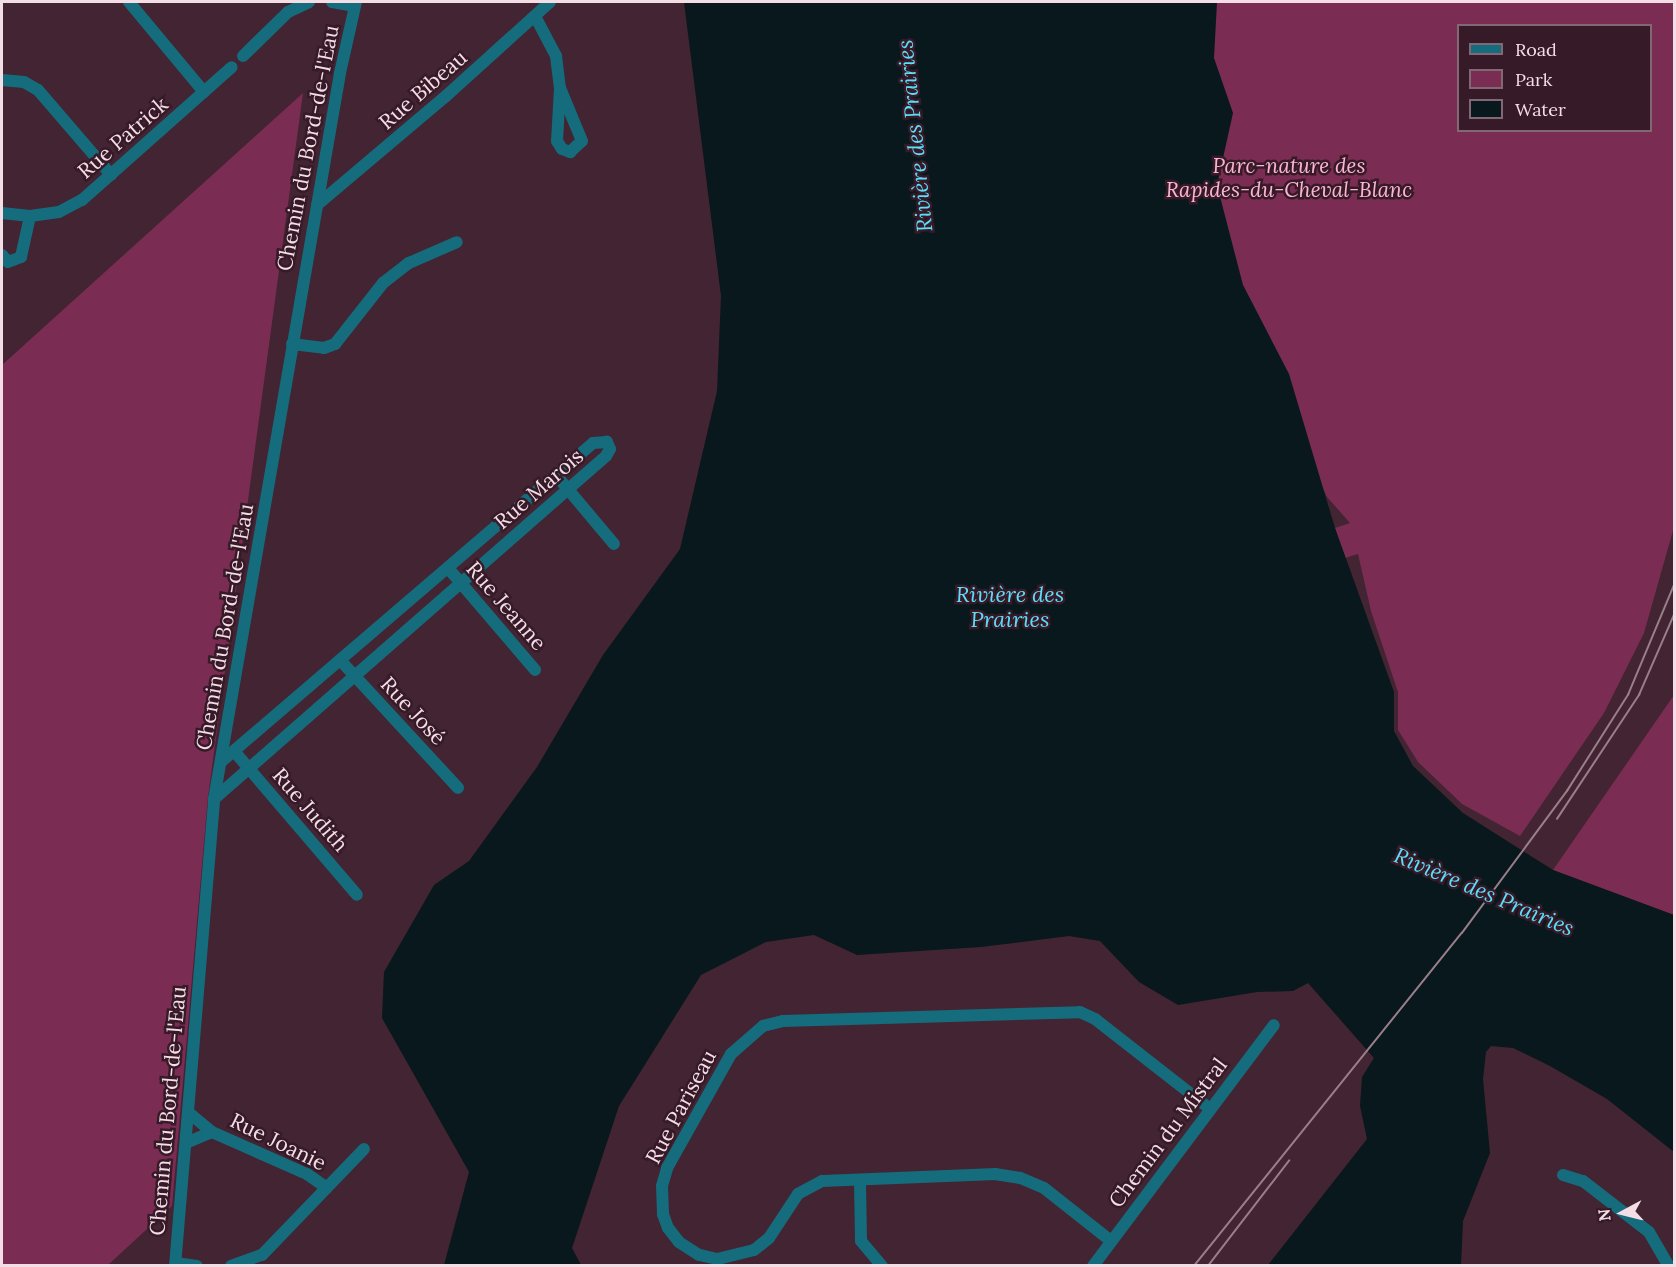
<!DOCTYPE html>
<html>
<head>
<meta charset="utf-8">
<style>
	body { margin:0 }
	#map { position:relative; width:1676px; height:1267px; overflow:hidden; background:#422432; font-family:Lora,serif }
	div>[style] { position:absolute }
	.green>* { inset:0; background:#7a2c53 }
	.water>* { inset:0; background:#08181c }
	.minor>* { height:12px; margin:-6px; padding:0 6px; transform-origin:6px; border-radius:6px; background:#156c7d }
	.tram>* { height:1.5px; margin:-0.75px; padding:0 0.75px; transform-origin:0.75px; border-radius:0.75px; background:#987f8a }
	span { translate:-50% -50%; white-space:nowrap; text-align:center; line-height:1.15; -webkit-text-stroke:5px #371a28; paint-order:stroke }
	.street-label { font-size:21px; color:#f3dee6 }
	.park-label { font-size:21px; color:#fbb5d2; font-style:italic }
	.water-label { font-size:22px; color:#5bdef9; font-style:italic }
	.frame { position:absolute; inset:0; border:3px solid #f3dee6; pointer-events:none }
	.legend { position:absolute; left:1457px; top:24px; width:195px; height:108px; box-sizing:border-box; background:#371a28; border:2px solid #826874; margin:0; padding:8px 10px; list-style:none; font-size:18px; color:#f3dee6 }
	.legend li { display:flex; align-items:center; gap:12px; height:30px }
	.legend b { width:30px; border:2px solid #826874 }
	.north { position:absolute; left:1592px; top:1183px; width:60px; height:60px; -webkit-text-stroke:4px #371a28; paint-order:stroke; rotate:263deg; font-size:16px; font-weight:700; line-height:24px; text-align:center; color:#f3dee6 }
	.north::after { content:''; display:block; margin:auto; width:21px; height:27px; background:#f3dee6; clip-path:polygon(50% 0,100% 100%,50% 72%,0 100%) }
</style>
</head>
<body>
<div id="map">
	<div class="green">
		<i style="clip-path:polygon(evenodd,1092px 2px,1674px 2px,1674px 527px,1644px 633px,1604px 713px,1520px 836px,1462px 804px,1418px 762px,1398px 730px,1398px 692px,1371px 611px,1358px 554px,1345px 558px,1335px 528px,1350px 523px,1327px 497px,1092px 2px,1458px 26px,1650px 26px,1650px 130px,1458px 130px,1458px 26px)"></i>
		<i style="clip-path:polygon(303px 93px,208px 797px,172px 1206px,108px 1265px,2px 1265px,2px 365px)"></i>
		<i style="clip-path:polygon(1674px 695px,1674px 915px,1553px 870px)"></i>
	</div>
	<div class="water">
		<i style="clip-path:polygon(684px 2px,1217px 2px,1214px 58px,1233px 113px,1217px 185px,1243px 285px,1289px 374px,1335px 528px,1394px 692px,1394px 731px,1413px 766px,1463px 813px,1553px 870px,1674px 915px,1674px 1152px,1607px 1099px,1550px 1066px,1513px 1048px,1491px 1046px,1486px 1052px,1483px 1079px,1490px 1153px,1463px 1221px,1461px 1265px,1268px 1265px,1367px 1139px,1360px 1106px,1362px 1077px,1374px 1058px,1308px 983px,1293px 991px,1257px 992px,1178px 1005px,1139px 982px,1100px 941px,1069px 936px,981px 947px,857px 955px,814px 935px,766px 942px,701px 975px,619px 1106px,572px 1248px,581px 1265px,444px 1265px,469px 1172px,382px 1018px,384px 972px,434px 885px,469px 861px,537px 767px,603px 655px,680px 549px,717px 391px,721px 296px)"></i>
	</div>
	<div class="minor">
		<i style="left:129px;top:2px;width:117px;rotate:50.2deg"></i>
		<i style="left:332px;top:2px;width:23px;rotate:10deg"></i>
		<i style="left:536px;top:18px;width:43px;rotate:62.2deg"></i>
		<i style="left:556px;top:56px;width:32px;rotate:83deg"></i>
		<i style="left:560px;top:88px;width:53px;rotate:93.2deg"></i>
		<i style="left:557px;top:141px;width:9px;rotate:58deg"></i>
		<i style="left:562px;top:149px;width:9px;rotate:21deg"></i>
		<i style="left:570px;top:152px;width:16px;rotate:-43deg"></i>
		<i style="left:582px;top:141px;width:57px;rotate:-112.5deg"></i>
		<i style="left:243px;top:56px;width:63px;rotate:-44.4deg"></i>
		<i style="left:288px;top:12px;width:23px;rotate:-25deg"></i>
		<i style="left:2px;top:80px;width:22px;rotate:5deg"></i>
		<i style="left:24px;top:82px;width:16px;rotate:30deg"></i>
		<i style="left:38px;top:90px;width:112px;rotate:49.3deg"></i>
		<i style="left:317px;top:205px;width:169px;rotate:-40.2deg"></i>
		<i style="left:446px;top:96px;width:140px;rotate:-42.1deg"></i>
		<i style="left:2px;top:213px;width:28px;rotate:6deg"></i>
		<i style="left:30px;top:216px;width:29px;rotate:-8deg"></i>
		<i style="left:59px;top:212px;width:26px;rotate:-28deg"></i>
		<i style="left:82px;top:200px;width:200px;rotate:-41.6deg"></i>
		<i style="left:2px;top:255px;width:9px;rotate:49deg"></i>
		<i style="left:8px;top:262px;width:14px;rotate:-21deg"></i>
		<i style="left:21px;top:257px;width:42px;rotate:-77.6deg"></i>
		<i style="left:292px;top:344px;width:32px;rotate:7deg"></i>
		<i style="left:324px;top:348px;width:12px;rotate:-20deg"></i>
		<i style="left:335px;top:344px;width:78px;rotate:-51.8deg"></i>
		<i style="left:383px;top:283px;width:33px;rotate:-38deg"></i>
		<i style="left:409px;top:263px;width:52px;rotate:-23.6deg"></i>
		<i style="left:556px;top:475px;width:90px;rotate:50deg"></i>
		<i style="left:448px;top:568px;width:134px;rotate:49.5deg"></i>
		<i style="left:340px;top:660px;width:174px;rotate:47.3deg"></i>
		<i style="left:234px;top:751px;width:189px;rotate:49.5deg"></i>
		<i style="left:214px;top:799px;width:521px;rotate:-41.19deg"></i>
		<i style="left:606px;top:456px;width:8px;rotate:-60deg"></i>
		<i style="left:610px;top:449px;width:8px;rotate:-113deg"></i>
		<i style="left:607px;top:442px;width:14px;rotate:176deg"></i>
		<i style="left:593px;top:443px;width:490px;rotate:139.4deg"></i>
		<i style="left:188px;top:1112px;width:31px;rotate:40deg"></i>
		<i style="left:212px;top:1132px;width:104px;rotate:23.9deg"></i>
		<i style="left:307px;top:1174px;width:24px;rotate:35deg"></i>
		<i style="left:186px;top:1143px;width:28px;rotate:-23deg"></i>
		<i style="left:1563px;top:1175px;width:21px;rotate:17deg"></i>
		<i style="left:1583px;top:1181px;width:83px;rotate:37.7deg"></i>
		<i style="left:1649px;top:1232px;width:39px;rotate:60deg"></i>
		<i style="left:860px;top:1182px;width:59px;rotate:89deg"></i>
		<i style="left:861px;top:1241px;width:33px;rotate:50deg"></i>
		<i style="left:1111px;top:1241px;width:85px;rotate:-141.7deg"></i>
		<i style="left:1044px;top:1188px;width:26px;rotate:-157deg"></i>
		<i style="left:1020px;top:1178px;width:24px;rotate:-171deg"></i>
		<i style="left:996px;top:1174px;width:174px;rotate:177.7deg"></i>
		<i style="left:822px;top:1181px;width:27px;rotate:152deg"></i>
		<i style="left:798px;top:1194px;width:53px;rotate:123.4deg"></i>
		<i style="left:769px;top:1238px;width:19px;rotate:141deg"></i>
		<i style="left:754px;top:1250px;width:38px;rotate:166deg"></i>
		<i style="left:717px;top:1259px;width:18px;rotate:-167deg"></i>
		<i style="left:699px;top:1255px;width:24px;rotate:-147deg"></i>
		<i style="left:679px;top:1242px;width:18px;rotate:-128deg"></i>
		<i style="left:668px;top:1228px;width:15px;rotate:-110deg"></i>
		<i style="left:663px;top:1214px;width:28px;rotate:-92deg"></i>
		<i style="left:662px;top:1186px;width:19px;rotate:-74deg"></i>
		<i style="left:667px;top:1168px;width:131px;rotate:-60.7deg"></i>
		<i style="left:731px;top:1054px;width:43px;rotate:-41.2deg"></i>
		<i style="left:763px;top:1026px;width:21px;rotate:-14deg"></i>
		<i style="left:783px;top:1021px;width:297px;rotate:-1.7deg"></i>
		<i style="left:1080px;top:1012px;width:17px;rotate:25deg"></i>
		<i style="left:1095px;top:1019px;width:146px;rotate:38deg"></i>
		<i style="left:176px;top:1263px;width:21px;rotate:8deg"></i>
		<i style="left:175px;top:1266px;width:469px;rotate:-85.2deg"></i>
		<i style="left:214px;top:799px;width:737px;rotate:-80.15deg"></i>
		<i style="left:340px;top:73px;width:73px;rotate:-77.3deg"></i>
		<i style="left:231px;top:1266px;width:33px;rotate:-20deg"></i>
		<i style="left:262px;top:1255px;width:147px;rotate:-46.1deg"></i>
		<i style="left:1093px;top:1266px;width:301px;rotate:-53.1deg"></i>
	</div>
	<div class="tram">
		<i style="left:1557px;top:819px;width:149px;rotate:-56.5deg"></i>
		<i style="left:1639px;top:695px;width:87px;rotate:-66.4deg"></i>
		<i style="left:1194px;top:1266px;width:427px;rotate:-51.2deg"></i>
		<i style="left:1462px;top:933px;width:177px;rotate:-53.5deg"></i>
		<i style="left:1567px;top:791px;width:114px;rotate:-57.6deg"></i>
		<i style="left:1628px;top:695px;width:119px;rotate:-67.3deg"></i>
		<i style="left:1208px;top:1266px;width:133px;rotate:-52.4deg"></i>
	</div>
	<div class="street-label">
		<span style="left:423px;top:90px;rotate:-41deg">Rue Bibeau</span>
		<span style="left:123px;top:138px;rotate:-41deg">Rue Patrick</span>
		<span style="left:308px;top:148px;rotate:-79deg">Chemin du Bord-de-l'Eau</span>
		<span style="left:539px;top:489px;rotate:-41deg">Rue Marois</span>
		<span style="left:506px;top:606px;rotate:49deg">Rue Jeanne</span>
		<span style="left:225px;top:627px;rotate:-80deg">Chemin du Bord-de-l'Eau</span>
		<span style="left:413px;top:711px;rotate:47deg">Rue José</span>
		<span style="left:310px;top:810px;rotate:49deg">Rue Judith</span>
		<span style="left:681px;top:1107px;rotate:-62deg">Rue Pariseau</span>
		<span style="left:168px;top:1111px;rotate:-85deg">Chemin du Bord-de-l'Eau</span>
		<span style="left:1168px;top:1133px;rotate:-53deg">Chemin du Mistral</span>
		<span style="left:278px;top:1142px;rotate:26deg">Rue Joanie</span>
	</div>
	<div class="park-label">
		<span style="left:1289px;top:178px">Parc-nature des<br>Rapides-du-Cheval-Blanc</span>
	</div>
	<div class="water-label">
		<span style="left:915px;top:136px;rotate:-96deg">Rivière des Prairies</span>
		<span style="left:1010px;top:607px">Rivière des<br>Prairies</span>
		<span style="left:1484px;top:892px;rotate:23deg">Rivière des Prairies</span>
	</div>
	<div class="frame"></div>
	<ul class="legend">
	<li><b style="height:8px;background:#156c7d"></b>Road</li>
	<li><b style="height:16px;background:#7a2c53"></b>Park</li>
	<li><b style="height:16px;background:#08181c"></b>Water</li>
	</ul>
	<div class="north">N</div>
</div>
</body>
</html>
